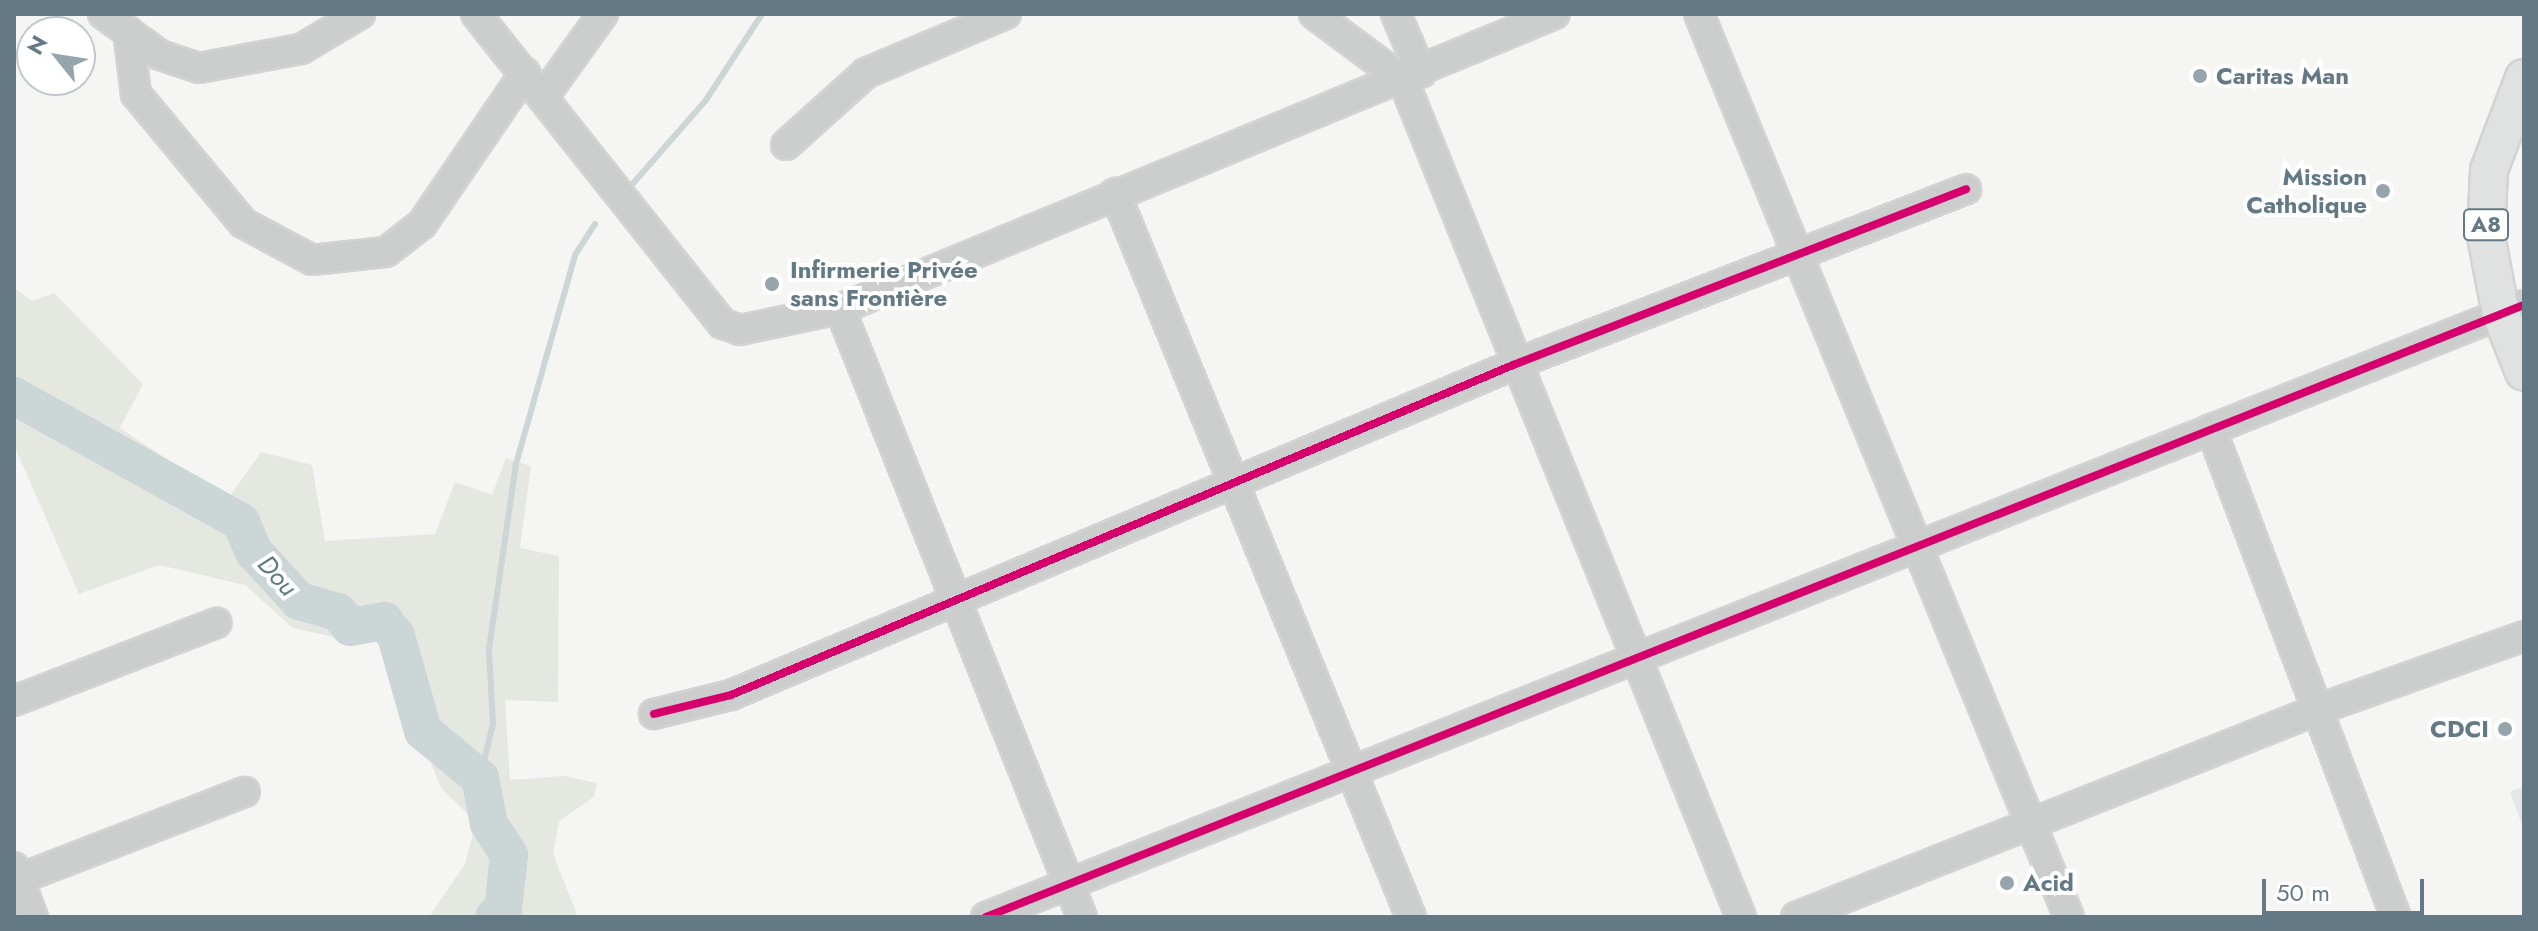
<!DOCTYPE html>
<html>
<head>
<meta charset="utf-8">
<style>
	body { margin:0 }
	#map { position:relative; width:2538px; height:931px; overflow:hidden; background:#f5f5f3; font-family:Jost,sans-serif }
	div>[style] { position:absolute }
	.built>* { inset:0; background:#e5e6e6 }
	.green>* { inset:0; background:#e5e8e1 }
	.stream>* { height:6px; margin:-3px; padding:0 3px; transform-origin:3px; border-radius:3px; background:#ccd6d7 }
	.river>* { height:38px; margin:-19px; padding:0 19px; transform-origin:19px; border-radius:19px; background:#ccd6d7 }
	.roads { filter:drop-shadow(2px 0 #d2d3d2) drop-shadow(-2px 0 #d2d3d2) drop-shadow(0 2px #d2d3d2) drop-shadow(0 -2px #d2d3d2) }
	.minor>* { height:28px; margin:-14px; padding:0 14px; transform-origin:14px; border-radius:14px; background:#cccece }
	.major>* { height:36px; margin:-18px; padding:0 18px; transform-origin:18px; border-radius:18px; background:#e0e1e1 }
	.cycleway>* { height:8px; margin:-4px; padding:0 4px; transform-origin:4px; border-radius:4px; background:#d6006c }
	.dots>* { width:22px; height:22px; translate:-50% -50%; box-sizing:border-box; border:4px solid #fff; border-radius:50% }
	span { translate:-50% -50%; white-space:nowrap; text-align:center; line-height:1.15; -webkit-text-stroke:8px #fff; paint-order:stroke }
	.shield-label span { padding:2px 6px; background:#fff; border:2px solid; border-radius:6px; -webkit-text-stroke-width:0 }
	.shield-label { font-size:22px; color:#637985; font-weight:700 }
	.poi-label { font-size:24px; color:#637985; font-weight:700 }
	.left { translate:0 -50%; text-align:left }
	.right { translate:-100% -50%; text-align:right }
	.water-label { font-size:26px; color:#5f7b82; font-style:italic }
	.frame { position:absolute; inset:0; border:16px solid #637985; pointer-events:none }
	.north { position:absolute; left:16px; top:16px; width:80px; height:80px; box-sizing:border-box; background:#fff; border:2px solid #c1c9ce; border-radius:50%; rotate:300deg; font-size:22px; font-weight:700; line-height:32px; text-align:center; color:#637985 }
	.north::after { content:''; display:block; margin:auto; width:28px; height:36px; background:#96a4ac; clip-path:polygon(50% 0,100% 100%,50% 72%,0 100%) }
	.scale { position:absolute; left:2262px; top:879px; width:162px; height:36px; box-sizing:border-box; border:4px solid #637985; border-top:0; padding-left:10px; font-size:24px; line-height:28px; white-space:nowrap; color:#637985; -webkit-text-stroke:6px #fff; paint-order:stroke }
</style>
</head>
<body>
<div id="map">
	<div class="built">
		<i style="clip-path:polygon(2524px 786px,2524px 830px,2510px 792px)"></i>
	</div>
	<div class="green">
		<i style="clip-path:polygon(14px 288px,32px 301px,54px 293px,143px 384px,120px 428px,191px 475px,187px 486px,223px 506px,261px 452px,312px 465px,325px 541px,435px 534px,455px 482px,492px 495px,506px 458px,531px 466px,520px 548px,559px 556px,558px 702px,505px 700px,510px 780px,565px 776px,597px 783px,594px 797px,559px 821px,553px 854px,578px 917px,429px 917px,465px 864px,476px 822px,441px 788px,376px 627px,334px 637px,293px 628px,245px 585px,159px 565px,79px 594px,14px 445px)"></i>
	</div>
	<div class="stream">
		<i style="left:629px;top:188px;width:117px;rotate:-48.8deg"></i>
		<i style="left:706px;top:100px;width:103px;rotate:-56.9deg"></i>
		<i style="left:480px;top:778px;width:56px;rotate:-76.5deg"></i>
		<i style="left:493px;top:724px;width:75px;rotate:-93.1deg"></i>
		<i style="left:489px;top:649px;width:187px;rotate:-81.7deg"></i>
		<i style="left:516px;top:464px;width:217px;rotate:-74.2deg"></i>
		<i style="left:575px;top:255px;width:37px;rotate:-57deg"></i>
	</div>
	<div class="river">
		<i style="left:14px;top:396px;width:260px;rotate:29deg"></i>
		<i style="left:241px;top:522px;width:33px;rotate:67deg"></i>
		<i style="left:254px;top:552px;width:67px;rotate:47.4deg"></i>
		<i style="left:299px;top:601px;width:41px;rotate:15.8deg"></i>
		<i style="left:338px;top:612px;width:19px;rotate:51deg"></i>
		<i style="left:350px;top:627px;width:35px;rotate:-10deg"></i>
		<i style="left:384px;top:621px;width:19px;rotate:51deg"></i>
		<i style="left:396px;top:636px;width:99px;rotate:74.1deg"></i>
		<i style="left:423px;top:731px;width:74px;rotate:39.5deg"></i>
		<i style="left:480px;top:778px;width:47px;rotate:78.9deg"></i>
		<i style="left:489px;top:824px;width:37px;rotate:57deg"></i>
		<i style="left:509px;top:855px;width:55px;rotate:96.2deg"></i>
		<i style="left:503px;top:910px;width:11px;rotate:142deg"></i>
	</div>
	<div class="roads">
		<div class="minor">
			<i style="left:103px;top:14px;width:70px;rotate:35.7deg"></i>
			<i style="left:160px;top:55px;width:41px;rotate:18.4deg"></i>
			<i style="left:199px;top:68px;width:104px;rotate:-10.6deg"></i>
			<i style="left:301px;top:49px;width:69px;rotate:-30.7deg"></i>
			<i style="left:476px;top:14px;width:396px;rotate:51.5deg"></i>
			<i style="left:723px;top:324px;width:18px;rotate:19deg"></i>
			<i style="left:740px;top:330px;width:102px;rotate:-11.9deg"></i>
			<i style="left:840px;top:309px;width:773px;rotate:-22.42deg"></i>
			<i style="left:1314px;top:14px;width:111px;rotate:36.6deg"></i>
			<i style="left:1403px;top:80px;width:903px;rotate:68.01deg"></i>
			<i style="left:1396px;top:14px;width:64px;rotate:67deg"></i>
			<i style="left:1699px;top:14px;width:976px;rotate:67.72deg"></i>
			<i style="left:128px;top:31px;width:64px;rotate:82.8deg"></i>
			<i style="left:136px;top:94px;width:168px;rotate:50.3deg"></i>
			<i style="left:243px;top:223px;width:78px;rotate:28.2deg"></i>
			<i style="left:312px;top:260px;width:74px;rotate:-6.2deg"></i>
			<i style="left:386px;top:252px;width:46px;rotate:-37.9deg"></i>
			<i style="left:422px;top:224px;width:183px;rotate:-55.7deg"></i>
			<i style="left:544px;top:96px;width:101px;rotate:-54.3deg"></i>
			<i style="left:786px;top:145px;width:108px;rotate:-42deg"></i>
			<i style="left:866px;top:73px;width:152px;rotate:-22.9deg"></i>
			<i style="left:1115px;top:193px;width:782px;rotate:67.76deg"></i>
			<i style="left:840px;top:309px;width:654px;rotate:68.3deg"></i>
			<i style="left:2211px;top:429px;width:522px;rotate:69.24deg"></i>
			<i style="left:14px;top:701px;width:217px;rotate:-21.1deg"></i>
			<i style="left:654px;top:714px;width:79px;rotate:-13.9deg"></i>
			<i style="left:731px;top:695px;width:849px;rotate:-22.88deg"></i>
			<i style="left:1513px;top:365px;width:486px;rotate:-21.2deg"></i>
			<i style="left:14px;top:867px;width:53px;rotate:69.2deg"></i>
			<i style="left:19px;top:879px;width:242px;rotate:-21.1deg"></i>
			<i style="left:986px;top:917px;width:1655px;rotate:-21.7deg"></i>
			<i style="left:1796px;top:917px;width:566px;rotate:-21.67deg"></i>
			<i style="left:2322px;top:708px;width:214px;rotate:-19.6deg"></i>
		</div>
		<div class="major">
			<i style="left:2524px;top:78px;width:98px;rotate:110.8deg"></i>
			<i style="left:2489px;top:170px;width:66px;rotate:92.6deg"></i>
			<i style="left:2486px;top:236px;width:79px;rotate:79.1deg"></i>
			<i style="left:2501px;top:314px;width:62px;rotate:68.4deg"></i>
		</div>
	</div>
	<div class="cycleway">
		<i style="left:654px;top:714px;width:79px;rotate:-13.9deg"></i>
		<i style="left:731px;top:695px;width:849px;rotate:-22.88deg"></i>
		<i style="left:1513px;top:365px;width:486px;rotate:-21.2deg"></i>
		<i style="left:986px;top:917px;width:1655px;rotate:-21.7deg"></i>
	</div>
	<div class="dots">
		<i style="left:2200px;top:76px;background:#96a4ac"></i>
		<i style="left:2383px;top:191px;background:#96a4ac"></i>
		<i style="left:772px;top:284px;background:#96a4ac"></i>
		<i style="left:2505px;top:729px;background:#96a4ac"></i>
		<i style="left:2007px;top:883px;background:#96a4ac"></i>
	</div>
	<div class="shield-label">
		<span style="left:2486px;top:225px">A8</span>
	</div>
	<div class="poi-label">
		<span class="left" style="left:2216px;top:76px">Caritas Man</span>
		<span class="right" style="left:2367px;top:191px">Mission<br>Catholique</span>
		<span class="left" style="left:790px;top:284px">Infirmerie Privée<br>sans Frontière</span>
		<span class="right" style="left:2489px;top:729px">CDCI</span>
		<span class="left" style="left:2023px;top:883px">Acid</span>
	</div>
	<div class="water-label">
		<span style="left:277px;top:576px;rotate:48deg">Dou</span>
	</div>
	<div class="frame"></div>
	<div class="north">N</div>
	<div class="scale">50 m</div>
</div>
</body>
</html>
